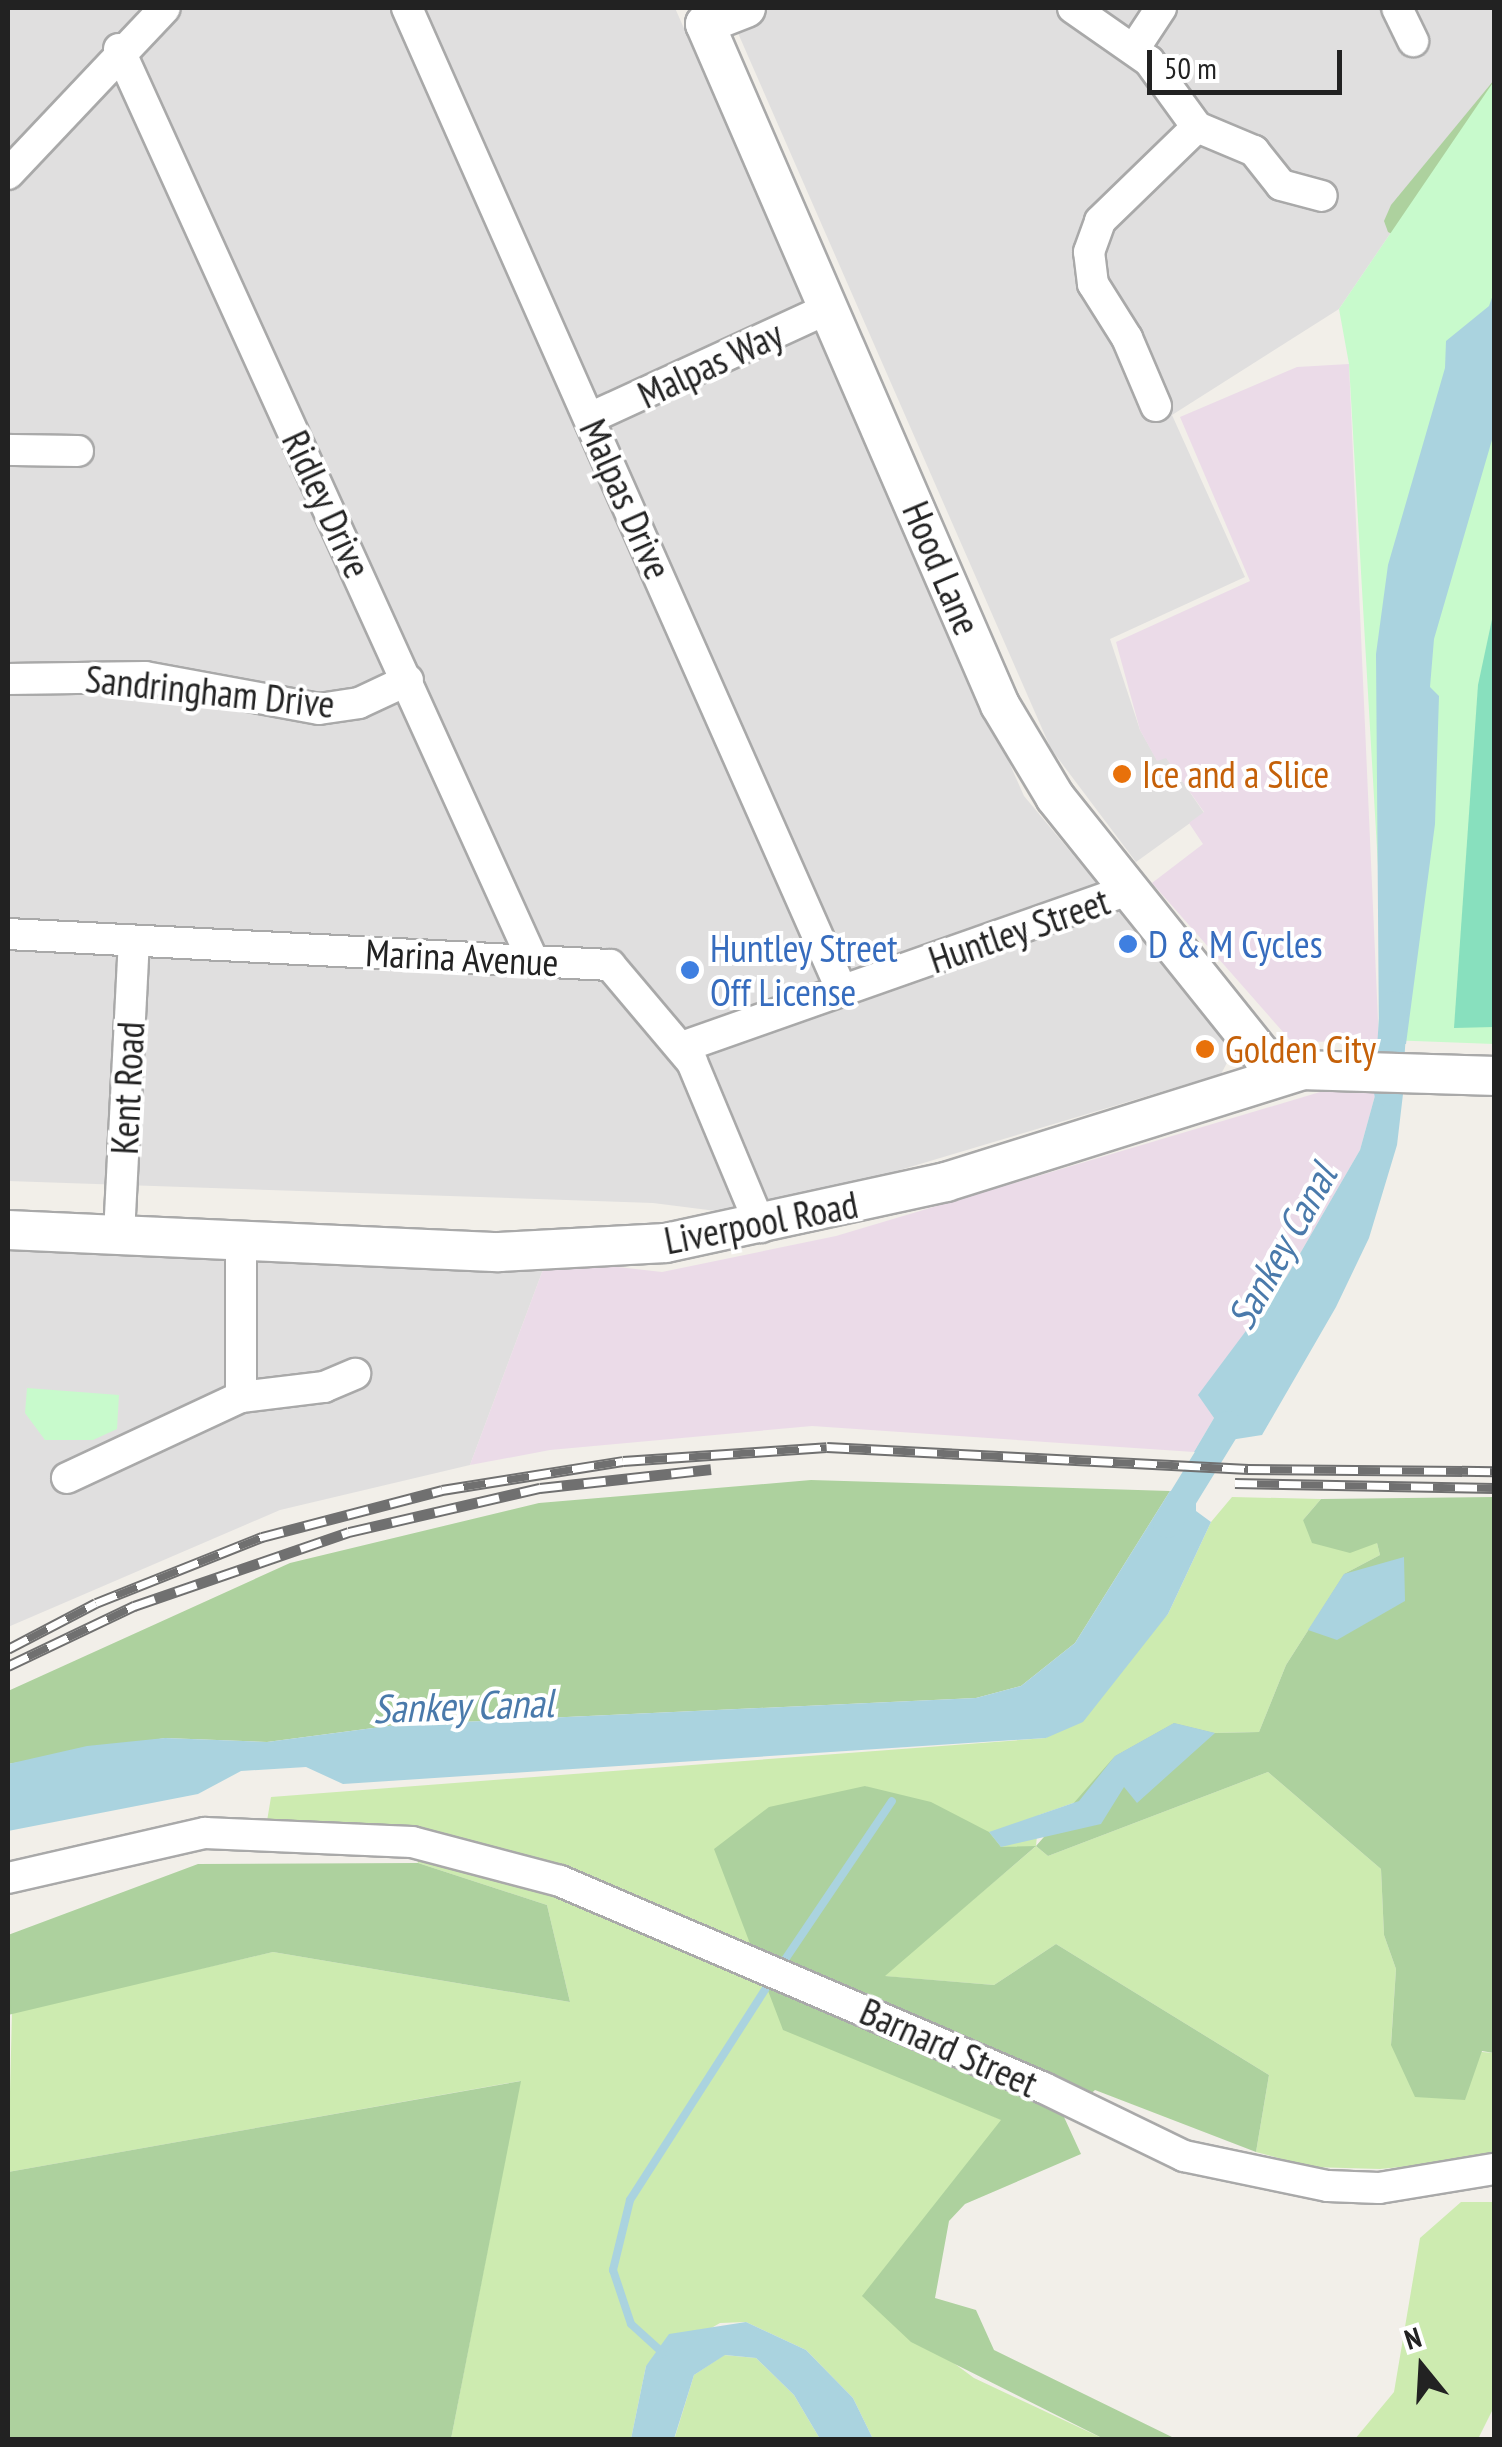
<!DOCTYPE html>
<html>
<head>
<meta charset="utf-8">
<style>
	body { margin:0 }
	#map { position:relative; width:1502px; height:2447px; overflow:hidden; background:#f2efe9; font-family:"PT Sans Narrow",sans-serif }
	div>[style] { position:absolute }
	.residential>* { inset:0; background:#e0dfdf }
	.industrial>* { inset:0; background:#ebdbe8 }
	.grass>* { inset:0; background:#cdebb0 }
	.forest>* { inset:0; background:#add19e }
	.park>* { inset:0; background:#c8facc }
	.pitch>* { inset:0; background:#88e0be }
	.water>* { inset:0; background:#aad3df }
	.stream>* { height:8px; margin:-4px; padding:0 4px; transform-origin:4px; border-radius:4px; background:#aad3df }
	.canal>* { height:28px; margin:-14px; padding:0 14px; transform-origin:14px; border-radius:14px; background:#aad3df }
	.roads { filter:drop-shadow(2px 0 #a9a9a9) drop-shadow(-2px 0 #a9a9a9) drop-shadow(0 2px #a9a9a9) drop-shadow(0 -2px #a9a9a9) }
	.minor>* { height:30px; margin:-15px; padding:0 15px; transform-origin:15px; border-radius:15px; background:#fff }
	.tertiary>* { height:38px; margin:-19px; padding:0 19px; transform-origin:19px; border-radius:19px; background:#fff }
	.rail>* { height:11px; margin-top:-5.5px; transform-origin:0; background:repeating-linear-gradient(90deg,#fff 0 22px,#707070 0 44px); box-sizing:border-box; border-block:2px solid #707070 }
	.dots>* { width:28px; height:28px; translate:-50% -50%; box-sizing:border-box; border:5px solid #fff; border-radius:50% }
	span { translate:-50% -50%; white-space:nowrap; text-align:center; line-height:1.15; -webkit-text-stroke:8px #fff; paint-order:stroke }
	.street-label { font-size:38px; color:#222 }
	.food-label { font-size:38px; color:#c56008 }
	.left { translate:0 -50%; text-align:left }
	.shop-label { font-size:38px; color:#366cbe }
	.water-label { font-size:40px; color:#4a7aab; font-style:italic }
	.frame { position:absolute; inset:0; border:10px solid #222; pointer-events:none }
	.north { position:absolute; left:1372px; top:2317px; width:100px; height:100px; -webkit-text-stroke:8px #fff; paint-order:stroke; rotate:342deg; font-size:28px; font-weight:700; line-height:40px; text-align:center; color:#222 }
	.north::after { content:''; display:block; margin:auto; width:35px; height:45px; background:#222; clip-path:polygon(50% 0,100% 100%,50% 72%,0 100%) }
	.scale { position:absolute; left:1147px; top:50px; width:195px; height:45px; box-sizing:border-box; border:5px solid #222; border-top:0; padding-left:12px; font-size:30px; line-height:35px; white-space:nowrap; color:#222; -webkit-text-stroke:8px #fff; paint-order:stroke }
</style>
</head>
<body>
<div id="map">
	<div class="residential">
		<i style="clip-path:polygon(8px 8px,675px 8px,1024px 796px,1227px 1039px,1229px 1059px,1221px 1074px,786px 1204px,724px 1212px,653px 1203px,8px 1181px)"></i>
		<i style="clip-path:polygon(727px 8px,1494px 8px,1494px 81px,1339px 309px,1172px 415px,1245px 577px,1110px 639px,1140px 730px,1157px 760px,1166px 757px,1204px 813px,1136px 862px,1051px 749px)"></i>
		<i style="clip-path:polygon(8px 1236px,547px 1259px,470px 1465px,280px 1510px,8px 1627px)"></i>
	</div>
	<div class="industrial">
		<i style="clip-path:polygon(1349px 364px,1379px 1043px,1291px 1041px,1152px 883px,1203px 844px,1189px 823px,1204px 812px,1166px 758px,1157px 761px,1140px 730px,1116px 642px,1250px 581px,1180px 417px,1297px 367px)"></i>
		<i style="clip-path:polygon(1320px 1092px,1376px 1092px,1360px 1150px,1287px 1276px,1199px 1395px,1214px 1418px,1194px 1452px,812px 1426px,550px 1450px,470px 1465px,547px 1259px,662px 1272px,836px 1236px)"></i>
	</div>
	<div class="grass">
		<i style="clip-path:polygon(1232px 1497px,1321px 1499px,1303px 1520px,1377px 1543px,1380px 1555px,1344px 1574px,1286px 1665px,1259px 1732px,1215px 1733px,1174px 1723px,1115px 1756px,1079px 1801px,1039px 1815px,1036px 1846px,1048px 1856px,1268px 1772px,1381px 1869px,1384px 1935px,1396px 1969px,1391px 2044px,1494px 2053px,1494px 2158px,1380px 2169px,1311px 2167px,1256px 2152px,1269px 2075px,1056px 1944px,994px 1985px,883px 1976px,1035px 1847px,1001px 1847px,865px 1786px,867px 2062px,1002px 2120px,863px 2296px,974px 2378px,1104px 2439px,873px 2439px,853px 2398px,806px 2350px,746px 2322px,720px 2323px,646px 2366px,631px 2439px,451px 2439px,520px 2081px,8px 2172px,12px 2012px,273px 1952px,570px 2002px,547px 1905px,418px 1863px,412px 1842px,265px 1833px,271px 1797px,1046px 1738px,1168px 1614px,1211px 1522px)"></i>
		<i style="clip-path:polygon(1461px 2202px,1494px 2202px,1494px 2407px,1478px 2439px,1355px 2439px,1394px 2392px,1420px 2238px)"></i>
		<i style="clip-path:polygon(724px 2355px,756px 2358px,794px 2395px,820px 2439px,674px 2440px,694px 2375px)"></i>
	</div>
	<div class="forest">
		<i style="clip-path:polygon(1494px 80px,1494px 144px,1394px 235px,1388px 232px,1384px 221px,1391px 205px)"></i>
		<i style="clip-path:polygon(811px 1480px,1170px 1491px,1075px 1643px,1021px 1686px,976px 1698px,396px 1725px,267px 1742px,165px 1738px,8px 1764px,8px 1691px,290px 1563px,539px 1503px)"></i>
		<i style="clip-path:polygon(1494px 1497px,1494px 2053px,1482px 2051px,1465px 2100px,1415px 2097px,1391px 2045px,1396px 1969px,1384px 1935px,1381px 1869px,1268px 1772px,1048px 1856px,1036px 1846px,885px 1976px,994px 1985px,1056px 1944px,1269px 2075px,1256px 2152px,1095px 2090px,1064px 2117px,1081px 2154px,965px 2204px,949px 2221px,935px 2298px,976px 2310px,994px 2350px,1176px 2439px,1104px 2439px,911px 2342px,862px 2296px,1001px 2120px,783px 2030px,714px 1849px,769px 1807px,865px 1786px,931px 1802px,989px 1832px,1001px 1847px,1036px 1846px,1115px 1756px,1174px 1723px,1215px 1733px,1259px 1732px,1286px 1665px,1344px 1574px,1380px 1555px,1377px 1543px,1350px 1553px,1312px 1543px,1303px 1520px,1321px 1499px)"></i>
		<i style="clip-path:polygon(418px 1863px,547px 1905px,570px 2002px,273px 1952px,8px 2015px,8px 1935px,198px 1864px)"></i>
		<i style="clip-path:polygon(521px 2081px,451px 2439px,8px 2439px,8px 2172px)"></i>
	</div>
	<div class="park">
		<i style="clip-path:polygon(1494px 81px,1494px 1044px,1388px 1040px,1349px 364px,1339px 309px)"></i>
		<i style="clip-path:polygon(27px 1388px,119px 1395px,117px 1429px,93px 1440px,45px 1440px,25px 1413px)"></i>
	</div>
	<div class="pitch">
		<i style="clip-path:polygon(1494px 610px,1494px 1027px,1454px 1028px,1478px 685px)"></i>
	</div>
	<div class="water">
		<i style="clip-path:polygon(1494px 292px,1494px 433px,1434px 639px,1430px 687px,1439px 696px,1435px 824px,1406px 1044px,1379px 1043px,1376px 654px,1388px 565px,1445px 368px,1446px 341px,1489px 306px)"></i>
		<i style="clip-path:polygon(1376px 1092px,1403px 1094px,1397px 1145px,1369px 1238px,1336px 1307px,1262px 1435px,1230px 1440px,1221px 1456px,1194px 1452px,1214px 1418px,1198px 1395px,1287px 1276px,1360px 1150px)"></i>
		<i style="clip-path:polygon(1170px 1491px,1196px 1493px,1196px 1511px,1211px 1522px,1168px 1614px,1083px 1722px,1046px 1738px,343px 1784px,306px 1767px,241px 1771px,198px 1794px,8px 1831px,8px 1764px,87px 1746px,165px 1738px,267px 1742px,396px 1725px,976px 1698px,1021px 1686px,1075px 1643px)"></i>
		<i style="clip-path:polygon(1404px 1557px,1405px 1601px,1337px 1640px,1308px 1630px,1344px 1574px)"></i>
		<i style="clip-path:polygon(1174px 1723px,1215px 1733px,1137px 1803px,1124px 1787px,1101px 1824px,1001px 1847px,989px 1832px,1079px 1801px,1115px 1756px)"></i>
		<i style="clip-path:polygon(746px 2322px,806px 2350px,853px 2398px,873px 2439px,820px 2439px,794px 2395px,756px 2358px,725px 2355px,694px 2375px,674px 2439px,631px 2439px,646px 2366px,669px 2334px)"></i>
	</div>
	<div class="stream">
		<i style="left:780px;top:1967px;width:200px;rotate:-56deg"></i>
		<i style="left:663px;top:2353px;width:43px;rotate:-137.8deg"></i>
		<i style="left:631px;top:2324px;width:57px;rotate:-108.4deg"></i>
		<i style="left:613px;top:2270px;width:72px;rotate:-76.3deg"></i>
		<i style="left:630px;top:2200px;width:263px;rotate:-57.3deg"></i>
	</div>
	<div class="canal">
		<i style="left:1388px;top:1092px;width:87px;rotate:-86.1deg"></i>
		<i style="left:1167px;top:1524px;width:116px;rotate:-58.4deg"></i>
	</div>
	<div class="roads">
		<div class="minor">
			<i style="left:407px;top:8px;width:1075px;rotate:66.13deg"></i>
			<i style="left:1073px;top:8px;width:93px;rotate:34.9deg"></i>
			<i style="left:1149px;top:61px;width:82px;rotate:54deg"></i>
			<i style="left:1197px;top:127px;width:62px;rotate:22.8deg"></i>
			<i style="left:1254px;top:151px;width:43px;rotate:51.5deg"></i>
			<i style="left:1281px;top:185px;width:42px;rotate:15deg"></i>
			<i style="left:1397px;top:8px;width:37px;rotate:64deg"></i>
			<i style="left:119px;top:49px;width:1002px;rotate:65.58deg"></i>
			<i style="left:1134px;top:49px;width:49px;rotate:-56.6deg"></i>
			<i style="left:8px;top:174px;width:228px;rotate:-46.6deg"></i>
			<i style="left:1156px;top:406px;width:74px;rotate:-113.1deg"></i>
			<i style="left:1127px;top:338px;width:64px;rotate:-122.2deg"></i>
			<i style="left:1093px;top:284px;width:32px;rotate:-97deg"></i>
			<i style="left:1089px;top:252px;width:33px;rotate:-70deg"></i>
			<i style="left:1100px;top:221px;width:135px;rotate:-44.1deg"></i>
			<i style="left:590px;top:418px;width:263px;rotate:-24.7deg"></i>
			<i style="left:8px;top:450px;width:70px;rotate:0.8deg"></i>
			<i style="left:8px;top:679px;width:137px;rotate:-0.8deg"></i>
			<i style="left:145px;top:677px;width:177px;rotate:10.4deg"></i>
			<i style="left:319px;top:709px;width:40px;rotate:-8.5deg"></i>
			<i style="left:359px;top:703px;width:54px;rotate:-25.1deg"></i>
			<i style="left:8px;top:934px;width:603px;rotate:2.95deg"></i>
			<i style="left:610px;top:965px;width:127px;rotate:49.8deg"></i>
			<i style="left:692px;top:1062px;width:179px;rotate:67.3deg"></i>
			<i style="left:682px;top:1047px;width:474px;rotate:-19.4deg"></i>
			<i style="left:119px;top:1235px;width:294px;rotate:-87.1deg"></i>
			<i style="left:241px;top:1397px;width:157px;rotate:-90deg"></i>
			<i style="left:67px;top:1478px;width:192px;rotate:-25deg"></i>
			<i style="left:241px;top:1397px;width:84px;rotate:-6.9deg"></i>
			<i style="left:324px;top:1387px;width:34px;rotate:-23deg"></i>
			<i style="left:8px;top:1878px;width:202px;rotate:-12.9deg"></i>
			<i style="left:205px;top:1833px;width:207px;rotate:2.5deg"></i>
			<i style="left:412px;top:1842px;width:153px;rotate:14.8deg"></i>
			<i style="left:560px;top:1881px;width:526px;rotate:23.16deg"></i>
			<i style="left:1044px;top:2088px;width:156px;rotate:25.9deg"></i>
			<i style="left:1184px;top:2156px;width:147px;rotate:11.8deg"></i>
			<i style="left:1328px;top:2186px;width:51px;rotate:2.2deg"></i>
			<i style="left:1379px;top:2188px;width:117px;rotate:-9.4deg"></i>
		</div>
		<div class="tertiary">
			<i style="left:746px;top:8px;width:44px;rotate:158.7deg"></i>
			<i style="left:705px;top:24px;width:742px;rotate:66.58deg"></i>
			<i style="left:1000px;top:705px;width:107px;rotate:59.1deg"></i>
			<i style="left:1055px;top:797px;width:329px;rotate:51.3deg"></i>
			<i style="left:1261px;top:1054px;width:26px;rotate:62deg"></i>
			<i style="left:8px;top:1230px;width:491px;rotate:2.6deg"></i>
			<i style="left:499px;top:1252px;width:167px;rotate:-3.1deg"></i>
			<i style="left:666px;top:1243px;width:287px;rotate:-12.3deg"></i>
			<i style="left:946px;top:1182px;width:374px;rotate:-17.4deg"></i>
			<i style="left:1303px;top:1070px;width:191px;rotate:1.8deg"></i>
		</div>
	</div>
	<div class="rail">
		<i style="left:1235px;top:1483px;width:259px;rotate:1.1deg"></i>
		<i style="left:8px;top:1649px;width:99px;rotate:-27.6deg"></i>
		<i style="left:96px;top:1603px;width:179px;rotate:-21.7deg"></i>
		<i style="left:262px;top:1537px;width:186px;rotate:-14.6deg"></i>
		<i style="left:442px;top:1490px;width:183px;rotate:-9.1deg"></i>
		<i style="left:623px;top:1461px;width:204px;rotate:-3.9deg"></i>
		<i style="left:827px;top:1447px;width:422px;rotate:3deg"></i>
		<i style="left:1248px;top:1469px;width:246px;rotate:0.5deg"></i>
		<i style="left:8px;top:1666px;width:140px;rotate:-25.5deg"></i>
		<i style="left:134px;top:1606px;width:227px;rotate:-19deg"></i>
		<i style="left:349px;top:1532px;width:196px;rotate:-13deg"></i>
		<i style="left:540px;top:1488px;width:172px;rotate:-6.3deg"></i>
	</div>
	<div class="dots">
		<i style="left:1122px;top:774px;background:#e8710a"></i>
		<i style="left:1128px;top:944px;background:#3f7fe0"></i>
		<i style="left:690px;top:970px;background:#3f7fe0"></i>
		<i style="left:1205px;top:1049px;background:#e8710a"></i>
	</div>
	<div class="street-label">
		<span style="left:710px;top:364px;rotate:-25deg">Malpas Way</span>
		<span style="left:626px;top:499px;rotate:66deg">Malpas Drive</span>
		<span style="left:327px;top:504px;rotate:65deg">Ridley Drive</span>
		<span style="left:942px;top:568px;rotate:67deg">Hood Lane</span>
		<span style="left:210px;top:691px;rotate:6deg">Sandringham Drive</span>
		<span style="left:1019px;top:930px;rotate:-19deg">Huntley Street</span>
		<span style="left:462px;top:957px;rotate:3deg">Marina Avenue</span>
		<span style="left:127px;top:1088px;rotate:-87deg">Kent Road</span>
		<span style="left:761px;top:1222px;rotate:-11deg">Liverpool Road</span>
		<span style="left:949px;top:2047px;rotate:24deg">Barnard Street</span>
	</div>
	<div class="food-label">
		<span class="left" style="left:1142px;top:774px">Ice and a Slice</span>
		<span class="left" style="left:1225px;top:1049px">Golden City</span>
	</div>
	<div class="shop-label">
		<span class="left" style="left:1148px;top:944px">D &amp; M Cycles</span>
		<span class="left" style="left:710px;top:970px">Huntley Street<br>Off License</span>
	</div>
	<div class="water-label">
		<span style="left:1281px;top:1246px;rotate:-61deg">Sankey Canal</span>
		<span style="left:463px;top:1705px;rotate:-2deg">Sankey Canal</span>
	</div>
	<div class="frame"></div>
	<div class="north">N</div>
	<div class="scale">50 m</div>
</div>
</body>
</html>
